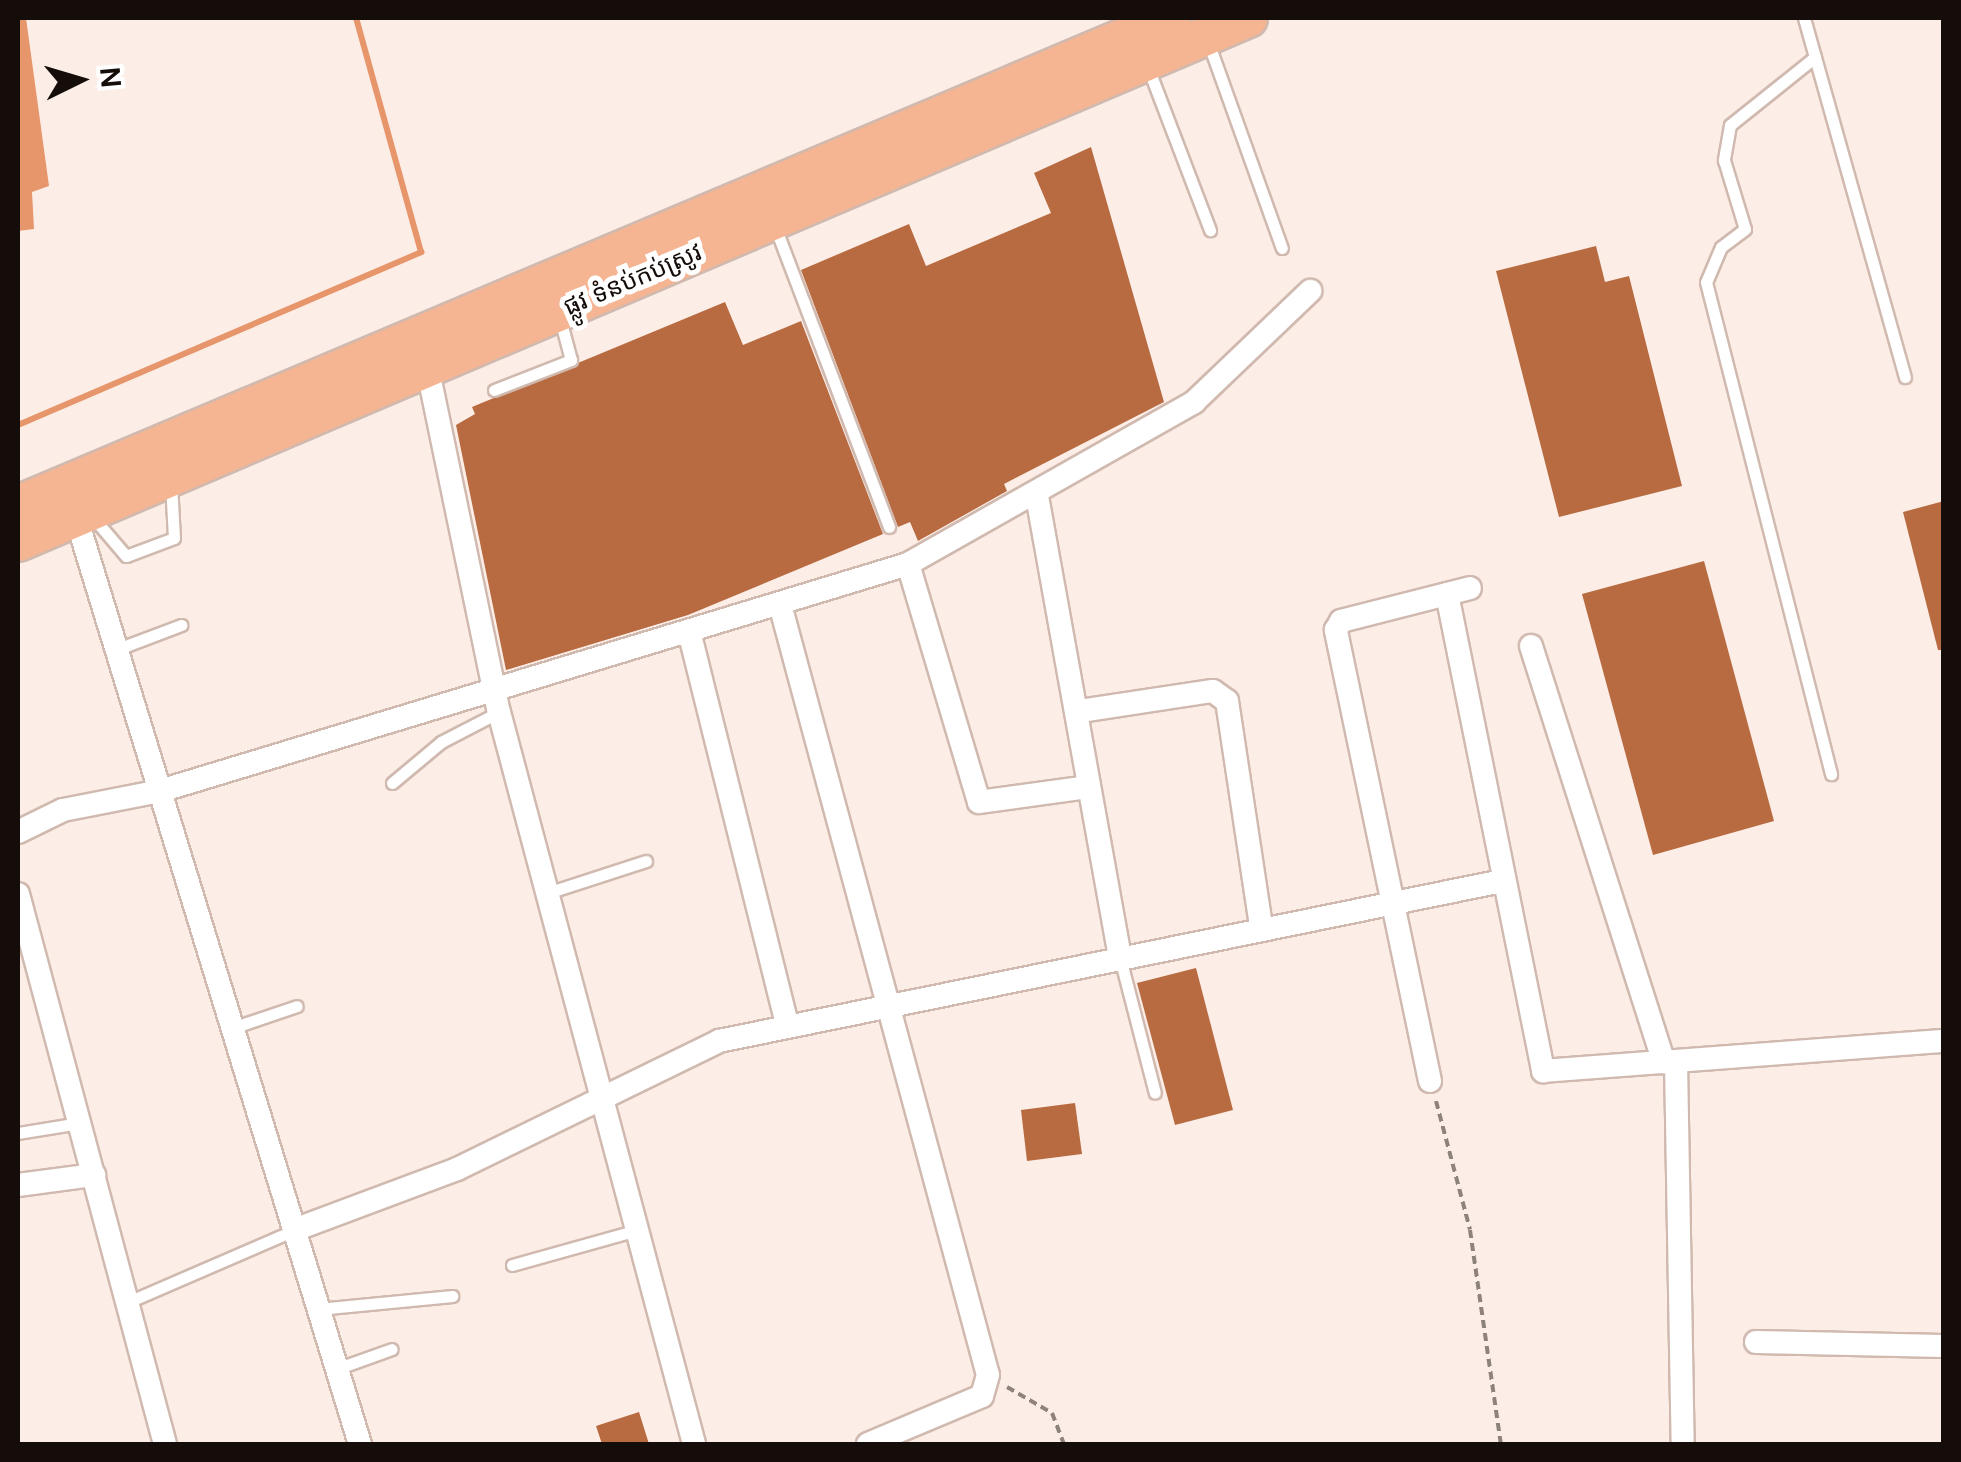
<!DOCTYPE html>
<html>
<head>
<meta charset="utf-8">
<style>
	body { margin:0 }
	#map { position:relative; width:1961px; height:1462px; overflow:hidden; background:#fceee7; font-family:"DM Sans","Noto Sans Khmer",sans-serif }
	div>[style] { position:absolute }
	.water>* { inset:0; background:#e7956b }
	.stream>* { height:6px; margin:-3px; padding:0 3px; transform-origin:3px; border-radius:3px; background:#e7956b }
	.building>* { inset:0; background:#b86a41 }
	.path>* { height:4px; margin-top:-2px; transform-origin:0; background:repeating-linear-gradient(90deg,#8d827c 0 8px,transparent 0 13px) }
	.roads { filter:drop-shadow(2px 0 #d0b9af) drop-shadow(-2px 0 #d0b9af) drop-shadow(0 2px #d0b9af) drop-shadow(0 -2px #d0b9af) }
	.service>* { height:11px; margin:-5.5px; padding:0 5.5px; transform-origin:5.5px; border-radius:5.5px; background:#fff }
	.minor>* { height:22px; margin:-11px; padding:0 11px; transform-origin:11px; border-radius:11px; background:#fff }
	.primary>* { height:38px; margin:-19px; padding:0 19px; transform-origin:19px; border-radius:19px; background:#f5b592 }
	span { translate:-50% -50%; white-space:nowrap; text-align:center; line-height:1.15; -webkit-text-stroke:10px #fff; paint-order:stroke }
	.street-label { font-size:25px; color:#150d09 }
	.frame { position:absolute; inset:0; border:20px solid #150d09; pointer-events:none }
	.north { position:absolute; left:30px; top:30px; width:100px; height:100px; -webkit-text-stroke:8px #fff; paint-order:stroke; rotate:85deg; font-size:28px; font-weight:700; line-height:40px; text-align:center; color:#150d09 }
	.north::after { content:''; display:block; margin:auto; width:35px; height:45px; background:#150d09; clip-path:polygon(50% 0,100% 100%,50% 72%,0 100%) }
</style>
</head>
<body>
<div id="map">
	<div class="water">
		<i style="clip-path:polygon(26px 18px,49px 186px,32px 192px,34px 229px,18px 231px,18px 20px)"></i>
	</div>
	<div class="stream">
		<i style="left:18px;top:425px;width:439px;rotate:-23.2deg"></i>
		<i style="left:421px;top:252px;width:243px;rotate:-105.5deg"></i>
	</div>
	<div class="building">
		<i style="clip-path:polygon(1091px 147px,1164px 402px,1004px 484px,1007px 491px,918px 541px,910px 522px,898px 527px,801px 270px,909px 224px,926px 266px,1051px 213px,1034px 173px)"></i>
		<i style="clip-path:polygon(1596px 246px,1605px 282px,1629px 276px,1682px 486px,1559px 517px,1496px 271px)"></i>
		<i style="clip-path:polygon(725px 302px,743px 345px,801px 321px,883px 534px,688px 615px,506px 670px,456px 425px,475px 414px,472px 407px)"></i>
		<i style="clip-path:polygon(1944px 501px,1944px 650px,1938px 650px,1903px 512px)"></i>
		<i style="clip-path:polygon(1704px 561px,1774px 821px,1653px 855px,1582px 594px)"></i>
		<i style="clip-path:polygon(1196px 968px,1233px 1110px,1175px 1125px,1137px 983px)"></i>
		<i style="clip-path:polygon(1075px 1103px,1082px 1154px,1027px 1161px,1021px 1110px)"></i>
		<i style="clip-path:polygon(639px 1412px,649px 1444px,602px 1444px,596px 1426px)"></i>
	</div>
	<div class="path">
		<i style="left:1436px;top:1101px;width:133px;rotate:75.2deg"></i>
		<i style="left:1470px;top:1230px;width:216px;rotate:81.8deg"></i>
		<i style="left:1007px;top:1387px;width:52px;rotate:30deg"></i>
		<i style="left:1052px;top:1413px;width:33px;rotate:69deg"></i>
	</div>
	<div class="roads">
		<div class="service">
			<i style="left:1804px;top:18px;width:373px;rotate:74.3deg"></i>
			<i style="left:1207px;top:39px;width:222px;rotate:70.3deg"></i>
			<i style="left:1815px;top:57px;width:109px;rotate:141.3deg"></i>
			<i style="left:1730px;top:125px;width:36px;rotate:100deg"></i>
			<i style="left:1724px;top:160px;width:72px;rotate:73.1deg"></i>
			<i style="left:1745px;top:229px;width:30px;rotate:143deg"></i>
			<i style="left:1721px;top:247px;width:38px;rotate:113deg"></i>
			<i style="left:1706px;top:282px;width:508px;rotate:75.74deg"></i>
			<i style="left:1147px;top:65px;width:177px;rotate:69.1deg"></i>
			<i style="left:774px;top:224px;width:324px;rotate:69.2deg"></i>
			<i style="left:494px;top:390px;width:83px;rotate:-21.3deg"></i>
			<i style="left:571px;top:360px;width:42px;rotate:-105deg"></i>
			<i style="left:91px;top:515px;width:54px;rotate:49.5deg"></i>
			<i style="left:126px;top:556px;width:51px;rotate:-20.6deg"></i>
			<i style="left:174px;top:538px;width:56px;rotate:-93.1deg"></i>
			<i style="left:115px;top:650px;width:71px;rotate:-20.7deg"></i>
			<i style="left:392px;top:783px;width:64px;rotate:-39.9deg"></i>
			<i style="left:441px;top:742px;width:65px;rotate:-27.3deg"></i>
			<i style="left:547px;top:893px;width:104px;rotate:-17.9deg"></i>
			<i style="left:1120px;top:958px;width:139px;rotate:75.5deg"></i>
			<i style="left:235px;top:1027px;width:65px;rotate:-18.7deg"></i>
			<i style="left:18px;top:1133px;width:63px;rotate:-9.2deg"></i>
			<i style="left:512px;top:1265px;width:130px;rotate:-15.6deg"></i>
			<i style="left:128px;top:1302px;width:181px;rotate:-23.4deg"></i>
			<i style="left:318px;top:1309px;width:135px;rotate:-5.5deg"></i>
			<i style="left:336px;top:1369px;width:59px;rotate:-19.7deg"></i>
		</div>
		<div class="minor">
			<i style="left:425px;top:356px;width:364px;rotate:78.3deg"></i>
			<i style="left:499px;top:712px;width:758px;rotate:75.08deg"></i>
			<i style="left:1037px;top:496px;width:469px;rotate:79.8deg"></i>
			<i style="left:76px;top:517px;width:970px;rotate:72.97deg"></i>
			<i style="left:908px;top:564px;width:248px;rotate:73.4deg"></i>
			<i style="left:979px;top:802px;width:111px;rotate:-7.8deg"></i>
			<i style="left:1447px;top:594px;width:487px;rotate:78.6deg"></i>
			<i style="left:1543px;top:1071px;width:402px;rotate:-4.3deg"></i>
			<i style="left:781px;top:608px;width:794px;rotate:74.9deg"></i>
			<i style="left:988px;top:1375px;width:22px;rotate:106deg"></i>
			<i style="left:982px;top:1396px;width:124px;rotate:157.2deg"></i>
			<i style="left:690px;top:635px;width:400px;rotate:76deg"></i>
			<i style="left:1531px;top:646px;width:437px;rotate:72.3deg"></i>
			<i style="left:1080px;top:711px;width:134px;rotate:-8.6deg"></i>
			<i style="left:1213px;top:691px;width:17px;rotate:36deg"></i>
			<i style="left:1227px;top:701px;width:227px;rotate:81.4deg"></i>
			<i style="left:18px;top:832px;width:50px;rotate:-26.1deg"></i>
			<i style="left:63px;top:810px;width:99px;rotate:-11.1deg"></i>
			<i style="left:160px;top:791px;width:782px;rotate:-16.88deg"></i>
			<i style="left:908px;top:564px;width:329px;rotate:-29.5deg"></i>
			<i style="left:1194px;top:402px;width:161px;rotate:-43.7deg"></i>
			<i style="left:18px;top:894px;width:569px;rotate:75.04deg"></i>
			<i style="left:1676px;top:1062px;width:382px;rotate:89deg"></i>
			<i style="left:1430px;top:1081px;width:461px;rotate:-101.8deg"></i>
			<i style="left:1336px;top:630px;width:10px;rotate:-61deg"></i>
			<i style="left:1341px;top:621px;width:133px;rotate:-14.3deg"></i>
			<i style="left:18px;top:1185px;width:77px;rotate:-7.5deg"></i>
			<i style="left:294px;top:1230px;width:174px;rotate:-20.5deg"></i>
			<i style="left:457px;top:1169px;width:292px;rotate:-26deg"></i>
			<i style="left:719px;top:1041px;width:799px;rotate:-11.55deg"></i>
			<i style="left:1756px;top:1342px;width:188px;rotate:1.2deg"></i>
		</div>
		<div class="primary">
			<i style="left:18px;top:505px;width:1252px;rotate:-22.9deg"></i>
			<i style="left:18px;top:542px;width:1337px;rotate:-23.07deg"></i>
		</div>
	</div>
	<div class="street-label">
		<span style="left:633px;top:280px;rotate:-23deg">ផ្លូវ ទំនប់កប់ស្រូវ</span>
	</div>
	<div class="frame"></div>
	<div class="north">N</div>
</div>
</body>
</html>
